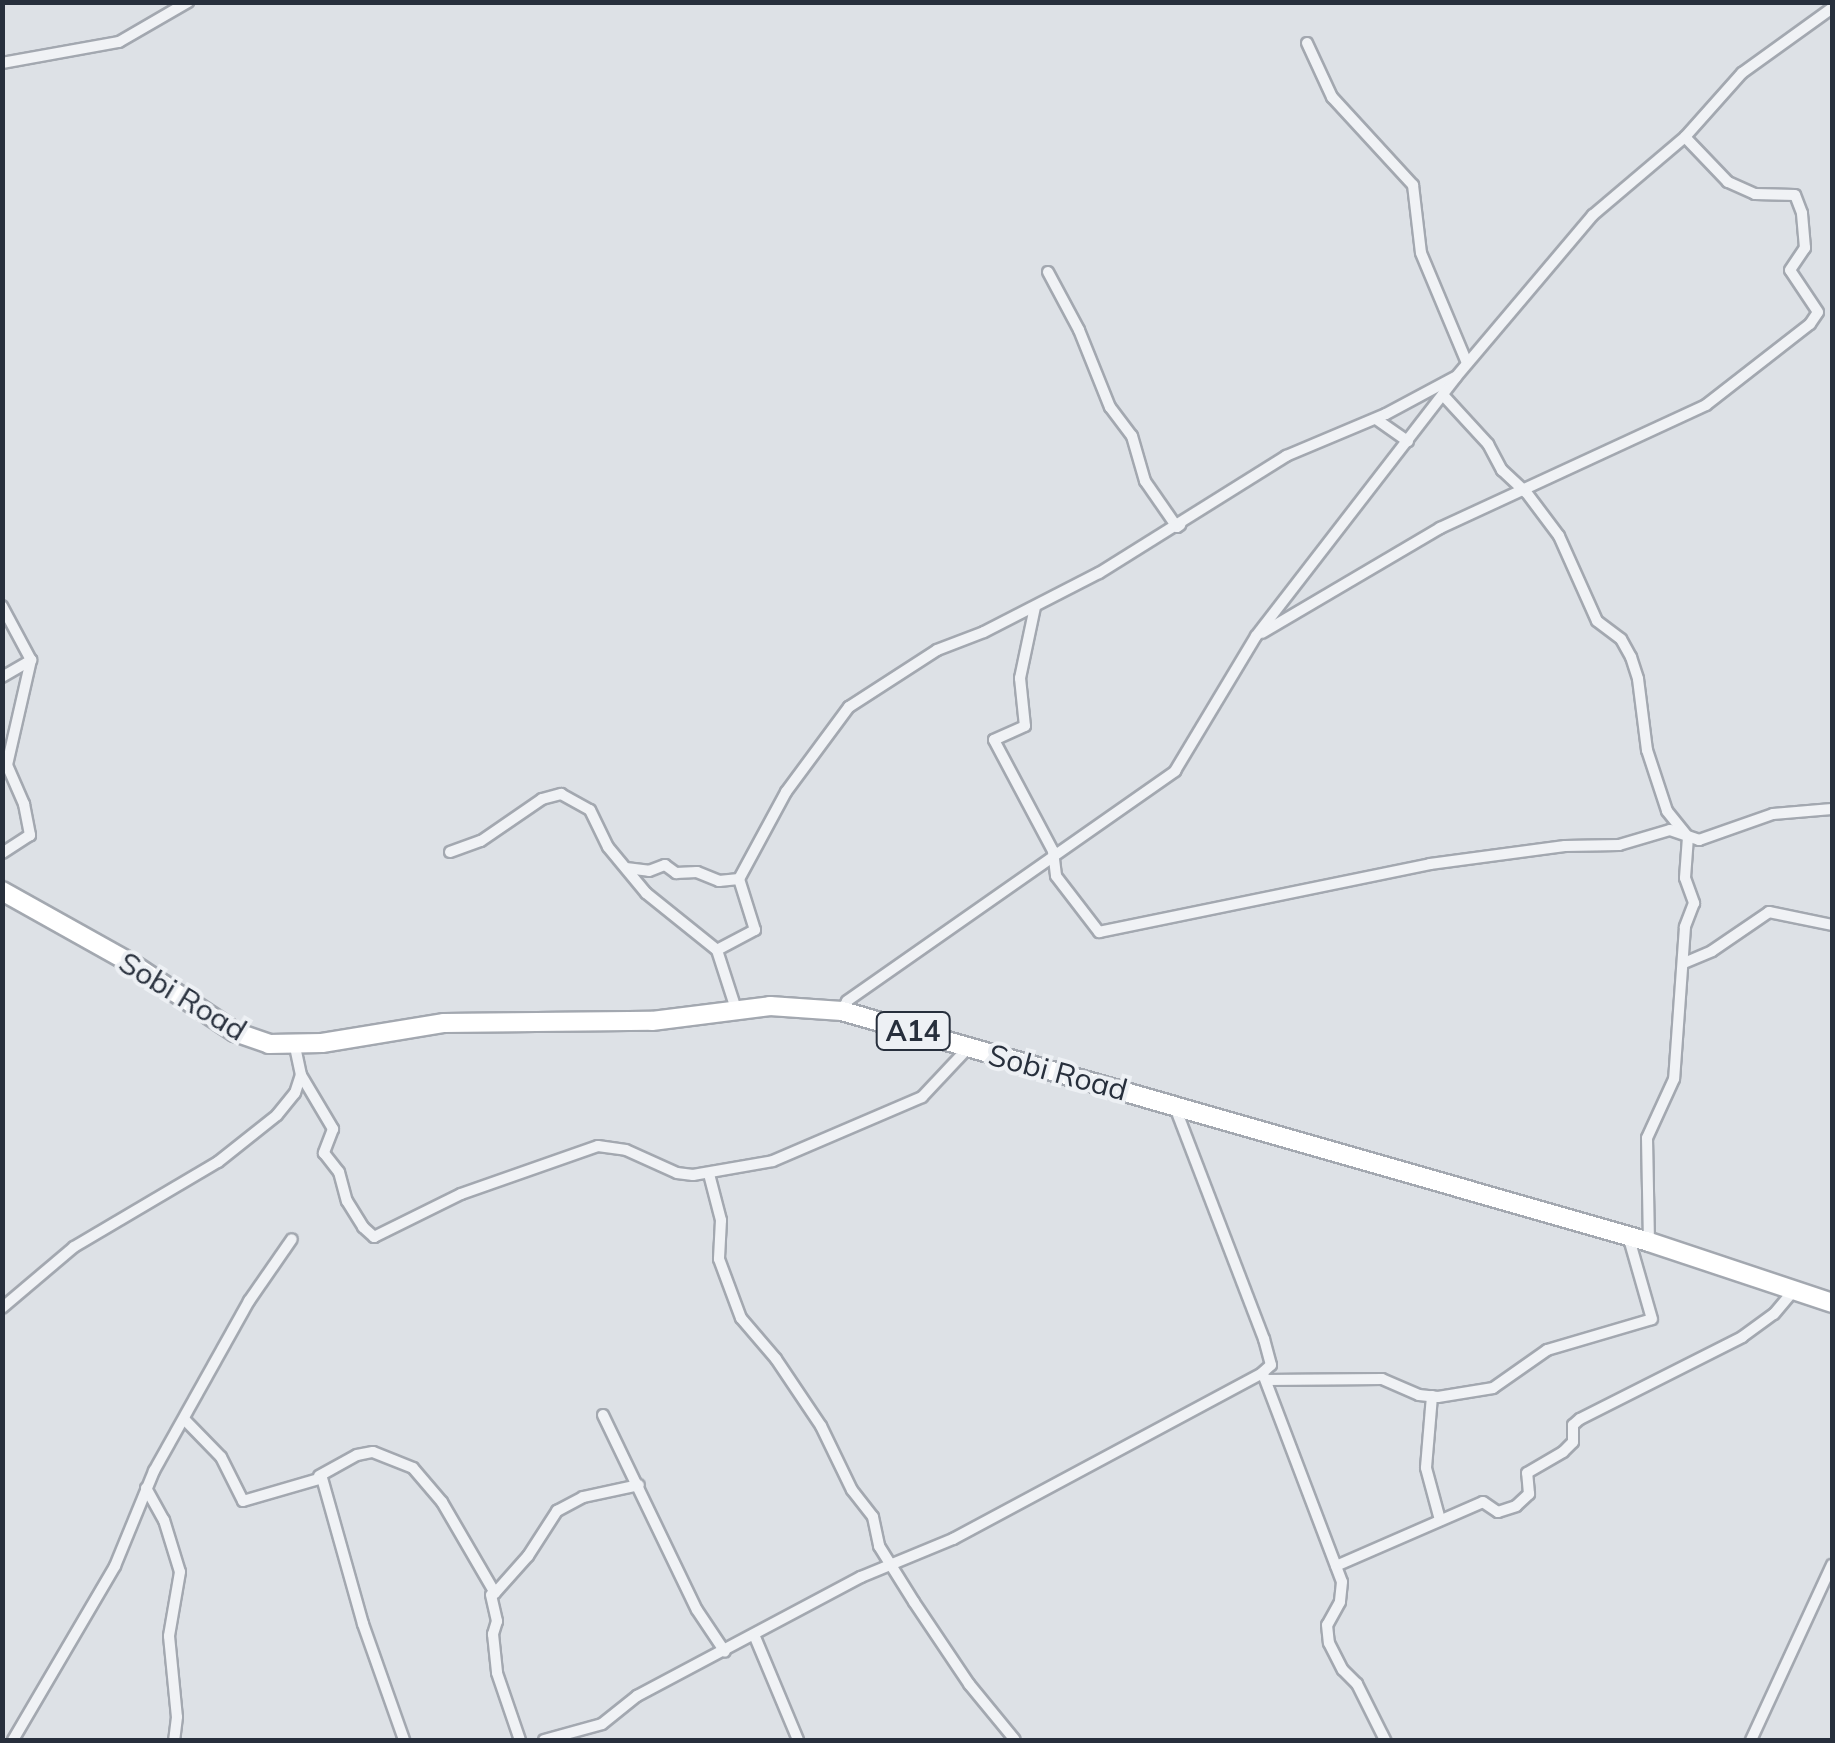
<!DOCTYPE html>
<html>
<head>
<meta charset="utf-8">
<style>
	body { margin:0 }
	#map { position:relative; width:1835px; height:1743px; overflow:hidden; background:#dde1e6; font-family:Mulish,sans-serif }
	div>[style] { position:absolute }
	.roads { filter:drop-shadow(2px 0 #a3a8b0) drop-shadow(-2px 0 #a3a8b0) drop-shadow(0 2px #a3a8b0) drop-shadow(0 -2px #a3a8b0) }
	.minor>* { height:10px; margin:-5px; padding:0 5px; transform-origin:5px; border-radius:5px; background:#f0f2f5 }
	.trunk>* { height:18px; margin:-9px; padding:0 9px; transform-origin:9px; border-radius:9px; background:#fff }
	span { translate:-50% -50%; white-space:nowrap; text-align:center; line-height:1.15; -webkit-text-stroke:8px #edf0f4; paint-order:stroke }
	.shield-label span { padding:2px 8px; background:#edf0f4; border:2px solid; border-radius:8px; -webkit-text-stroke-width:0 }
	.shield-label { font-size:28px; color:#272f3c; font-weight:700 }
	.street-label { font-size:30px; color:#272f3c }
	.frame { position:absolute; inset:0; border:5px solid #272f3c; pointer-events:none }
</style>
</head>
<body>
<div id="map">
	<div class="roads">
		<div class="minor">
			<i style="left:1307px;top:43px;width:60px;rotate:65.2deg"></i>
			<i style="left:1332px;top:97px;width:120px;rotate:47.4deg"></i>
			<i style="left:1413px;top:185px;width:68px;rotate:83.3deg"></i>
			<i style="left:1421px;top:253px;width:119px;rotate:67.3deg"></i>
			<i style="left:2px;top:63px;width:119px;rotate:-10.2deg"></i>
			<i style="left:119px;top:42px;width:80px;rotate:-30.1deg"></i>
			<i style="left:1048px;top:272px;width:66px;rotate:61.9deg"></i>
			<i style="left:1079px;top:330px;width:83px;rotate:68.1deg"></i>
			<i style="left:1110px;top:407px;width:36px;rotate:53deg"></i>
			<i style="left:1132px;top:436px;width:47px;rotate:73.9deg"></i>
			<i style="left:1145px;top:481px;width:56px;rotate:55.2deg"></i>
			<i style="left:1177px;top:527px;width:4px;rotate:-34deg"></i>
			<i style="left:1443px;top:395px;width:67px;rotate:47.4deg"></i>
			<i style="left:1488px;top:444px;width:30px;rotate:62deg"></i>
			<i style="left:1502px;top:470px;width:33px;rotate:43deg"></i>
			<i style="left:1526px;top:492px;width:55px;rotate:53.1deg"></i>
			<i style="left:1559px;top:536px;width:93px;rotate:65.9deg"></i>
			<i style="left:1597px;top:621px;width:30px;rotate:37deg"></i>
			<i style="left:1621px;top:639px;width:21px;rotate:61deg"></i>
			<i style="left:1631px;top:657px;width:23px;rotate:72deg"></i>
			<i style="left:1638px;top:679px;width:72px;rotate:82.8deg"></i>
			<i style="left:1647px;top:750px;width:64px;rotate:71.8deg"></i>
			<i style="left:1667px;top:811px;width:33px;rotate:51deg"></i>
			<i style="left:1688px;top:837px;width:41px;rotate:94.2deg"></i>
			<i style="left:1685px;top:878px;width:27px;rotate:70deg"></i>
			<i style="left:1694px;top:903px;width:26px;rotate:111deg"></i>
			<i style="left:1685px;top:927px;width:152px;rotate:94.1deg"></i>
			<i style="left:1674px;top:1079px;width:65px;rotate:114.6deg"></i>
			<i style="left:1647px;top:1138px;width:104px;rotate:88.9deg"></i>
			<i style="left:1376px;top:419px;width:39px;rotate:35deg"></i>
			<i style="left:2px;top:606px;width:61px;rotate:61.8deg"></i>
			<i style="left:31px;top:660px;width:108px;rotate:102.9deg"></i>
			<i style="left:7px;top:765px;width:43px;rotate:66.4deg"></i>
			<i style="left:24px;top:804px;width:32px;rotate:79deg"></i>
			<i style="left:30px;top:835px;width:33px;rotate:147deg"></i>
			<i style="left:1035px;top:607px;width:73px;rotate:101.9deg"></i>
			<i style="left:1020px;top:678px;width:48px;rotate:84.1deg"></i>
			<i style="left:1025px;top:726px;width:34px;rotate:156deg"></i>
			<i style="left:994px;top:740px;width:126px;rotate:62deg"></i>
			<i style="left:1053px;top:851px;width:25px;rotate:83deg"></i>
			<i style="left:1056px;top:876px;width:71px;rotate:52.5deg"></i>
			<i style="left:1099px;top:932px;width:338px;rotate:-11.6deg"></i>
			<i style="left:1430px;top:864px;width:136px;rotate:-7.6deg"></i>
			<i style="left:1565px;top:846px;width:54px;rotate:-1.1deg"></i>
			<i style="left:1619px;top:845px;width:53px;rotate:-16.4deg"></i>
			<i style="left:1670px;top:830px;width:31px;rotate:19deg"></i>
			<i style="left:1699px;top:840px;width:78px;rotate:-19.4deg"></i>
			<i style="left:1773px;top:814px;width:59px;rotate:-4.8deg"></i>
			<i style="left:1262px;top:633px;width:207px;rotate:-30.5deg"></i>
			<i style="left:1440px;top:528px;width:293px;rotate:-24.8deg"></i>
			<i style="left:1706px;top:405px;width:132px;rotate:-37.9deg"></i>
			<i style="left:1810px;top:324px;width:14px;rotate:-56deg"></i>
			<i style="left:1818px;top:312px;width:50px;rotate:-123.7deg"></i>
			<i style="left:1790px;top:270px;width:27px;rotate:-56deg"></i>
			<i style="left:1805px;top:248px;width:35px;rotate:-95deg"></i>
			<i style="left:1802px;top:213px;width:19px;rotate:-111deg"></i>
			<i style="left:1795px;top:195px;width:40px;rotate:-178.6deg"></i>
			<i style="left:1755px;top:194px;width:30px;rotate:-156deg"></i>
			<i style="left:1728px;top:182px;width:62px;rotate:-133.7deg"></i>
			<i style="left:2px;top:677px;width:34px;rotate:-30deg"></i>
			<i style="left:450px;top:852px;width:33px;rotate:-20deg"></i>
			<i style="left:481px;top:841px;width:74px;rotate:-34.5deg"></i>
			<i style="left:542px;top:799px;width:20px;rotate:-15deg"></i>
			<i style="left:561px;top:794px;width:33px;rotate:29deg"></i>
			<i style="left:590px;top:810px;width:41px;rotate:64.1deg"></i>
			<i style="left:608px;top:847px;width:60px;rotate:50.4deg"></i>
			<i style="left:646px;top:893px;width:91px;rotate:38.8deg"></i>
			<i style="left:626px;top:868px;width:23px;rotate:7deg"></i>
			<i style="left:649px;top:871px;width:17px;rotate:-21deg"></i>
			<i style="left:665px;top:865px;width:14px;rotate:36deg"></i>
			<i style="left:676px;top:873px;width:21px;rotate:-3deg"></i>
			<i style="left:697px;top:872px;width:24px;rotate:22deg"></i>
			<i style="left:719px;top:881px;width:20px;rotate:-6deg"></i>
			<i style="left:1684px;top:963px;width:30px;rotate:-23deg"></i>
			<i style="left:1712px;top:951px;width:69px;rotate:-34.4deg"></i>
			<i style="left:1769px;top:912px;width:64px;rotate:11.7deg"></i>
			<i style="left:736px;top:1009px;width:62px;rotate:-107.9deg"></i>
			<i style="left:717px;top:950px;width:43px;rotate:-27.8deg"></i>
			<i style="left:755px;top:930px;width:53px;rotate:-107.4deg"></i>
			<i style="left:739px;top:879px;width:99px;rotate:-61.6deg"></i>
			<i style="left:786px;top:792px;width:106px;rotate:-53.5deg"></i>
			<i style="left:849px;top:707px;width:105px;rotate:-32.9deg"></i>
			<i style="left:937px;top:650px;width:50px;rotate:-21deg"></i>
			<i style="left:984px;top:632px;width:129px;rotate:-27.2deg"></i>
			<i style="left:1099px;top:573px;width:221px;rotate:-32deg"></i>
			<i style="left:1286px;top:456px;width:108px;rotate:-22.8deg"></i>
			<i style="left:1386px;top:414px;width:78px;rotate:-28.2deg"></i>
			<i style="left:842px;top:1011px;width:11px;rotate:-63deg"></i>
			<i style="left:847px;top:1001px;width:401px;rotate:-35deg"></i>
			<i style="left:1175px;top:771px;width:157px;rotate:-59deg"></i>
			<i style="left:1256px;top:636px;width:327px;rotate:-52.3deg"></i>
			<i style="left:1456px;top:377px;width:212px;rotate:-49.8deg"></i>
			<i style="left:1593px;top:215px;width:121px;rotate:-40.3deg"></i>
			<i style="left:1685px;top:137px;width:86px;rotate:-48.3deg"></i>
			<i style="left:1742px;top:73px;width:111px;rotate:-35.8deg"></i>
			<i style="left:301px;top:1075px;width:63px;rotate:59.3deg"></i>
			<i style="left:333px;top:1129px;width:26px;rotate:111deg"></i>
			<i style="left:324px;top:1153px;width:24px;rotate:52deg"></i>
			<i style="left:339px;top:1172px;width:30px;rotate:75deg"></i>
			<i style="left:347px;top:1201px;width:31px;rotate:58deg"></i>
			<i style="left:363px;top:1227px;width:15px;rotate:42deg"></i>
			<i style="left:374px;top:1237px;width:97px;rotate:-26.3deg"></i>
			<i style="left:461px;top:1194px;width:145px;rotate:-19.3deg"></i>
			<i style="left:598px;top:1146px;width:28px;rotate:8deg"></i>
			<i style="left:626px;top:1150px;width:56px;rotate:24.3deg"></i>
			<i style="left:677px;top:1173px;width:16px;rotate:7deg"></i>
			<i style="left:693px;top:1175px;width:81px;rotate:-9.9deg"></i>
			<i style="left:773px;top:1161px;width:162px;rotate:-23.2deg"></i>
			<i style="left:922px;top:1097px;width:69px;rotate:-46.8deg"></i>
			<i style="left:709px;top:1174px;width:48px;rotate:75.4deg"></i>
			<i style="left:721px;top:1220px;width:39px;rotate:93deg"></i>
			<i style="left:719px;top:1259px;width:63px;rotate:69.6deg"></i>
			<i style="left:741px;top:1318px;width:54px;rotate:49.5deg"></i>
			<i style="left:776px;top:1359px;width:81px;rotate:56.1deg"></i>
			<i style="left:821px;top:1426px;width:71px;rotate:64.2deg"></i>
			<i style="left:852px;top:1490px;width:34px;rotate:52deg"></i>
			<i style="left:873px;top:1517px;width:30px;rotate:78deg"></i>
			<i style="left:879px;top:1546px;width:66px;rotate:58deg"></i>
			<i style="left:914px;top:1602px;width:99px;rotate:56.1deg"></i>
			<i style="left:969px;top:1684px;width:72px;rotate:50.6deg"></i>
			<i style="left:2px;top:1308px;width:94px;rotate:-40.3deg"></i>
			<i style="left:74px;top:1247px;width:167px;rotate:-30.6deg"></i>
			<i style="left:218px;top:1162px;width:75px;rotate:-38.5deg"></i>
			<i style="left:277px;top:1115px;width:28px;rotate:-51deg"></i>
			<i style="left:295px;top:1093px;width:19px;rotate:-72deg"></i>
			<i style="left:301px;top:1075px;width:30px;rotate:-102deg"></i>
			<i style="left:1263px;top:1374px;width:222px;rotate:69.2deg"></i>
			<i style="left:1342px;top:1582px;width:20px;rotate:96deg"></i>
			<i style="left:1340px;top:1602px;width:26px;rotate:119deg"></i>
			<i style="left:1327px;top:1625px;width:18px;rotate:84deg"></i>
			<i style="left:1329px;top:1643px;width:30px;rotate:63deg"></i>
			<i style="left:1343px;top:1670px;width:20px;rotate:45deg"></i>
			<i style="left:1357px;top:1684px;width:63px;rotate:63.4deg"></i>
			<i style="left:1266px;top:1380px;width:116px;rotate:-0.5deg"></i>
			<i style="left:1382px;top:1379px;width:40px;rotate:23.4deg"></i>
			<i style="left:1419px;top:1395px;width:19px;rotate:6deg"></i>
			<i style="left:1438px;top:1397px;width:56px;rotate:-9.3deg"></i>
			<i style="left:1493px;top:1388px;width:66px;rotate:-35.1deg"></i>
			<i style="left:1547px;top:1350px;width:109px;rotate:-16.4deg"></i>
			<i style="left:1652px;top:1319px;width:83px;rotate:-106deg"></i>
			<i style="left:1432px;top:1396px;width:72px;rotate:94.8deg"></i>
			<i style="left:1426px;top:1468px;width:54px;rotate:74.9deg"></i>
			<i style="left:603px;top:1415px;width:216px;rotate:64.3deg"></i>
			<i style="left:697px;top:1610px;width:50px;rotate:56.3deg"></i>
			<i style="left:184px;top:1419px;width:53px;rotate:45.8deg"></i>
			<i style="left:221px;top:1457px;width:49px;rotate:63.4deg"></i>
			<i style="left:243px;top:1501px;width:82px;rotate:-16.2deg"></i>
			<i style="left:322px;top:1478px;width:152px;rotate:74.3deg"></i>
			<i style="left:363px;top:1624px;width:123px;rotate:70.5deg"></i>
			<i style="left:319px;top:1476px;width:43px;rotate:-28.9deg"></i>
			<i style="left:357px;top:1455px;width:16px;rotate:-11deg"></i>
			<i style="left:373px;top:1452px;width:43px;rotate:21.8deg"></i>
			<i style="left:413px;top:1468px;width:45px;rotate:49.5deg"></i>
			<i style="left:442px;top:1502px;width:105px;rotate:59.8deg"></i>
			<i style="left:495px;top:1593px;width:4px;rotate:153deg"></i>
			<i style="left:491px;top:1595px;width:27px;rotate:77deg"></i>
			<i style="left:497px;top:1621px;width:14px;rotate:107deg"></i>
			<i style="left:493px;top:1634px;width:39px;rotate:84deg"></i>
			<i style="left:497px;top:1673px;width:71px;rotate:71.1deg"></i>
			<i style="left:146px;top:1488px;width:37px;rotate:61deg"></i>
			<i style="left:164px;top:1520px;width:54px;rotate:72.9deg"></i>
			<i style="left:180px;top:1572px;width:65px;rotate:99.8deg"></i>
			<i style="left:169px;top:1636px;width:81px;rotate:84.4deg"></i>
			<i style="left:177px;top:1717px;width:23px;rotate:97deg"></i>
			<i style="left:1336px;top:1566px;width:160px;rotate:-23.5deg"></i>
			<i style="left:1483px;top:1502px;width:18px;rotate:34deg"></i>
			<i style="left:1498px;top:1512px;width:19px;rotate:-18deg"></i>
			<i style="left:1516px;top:1506px;width:18px;rotate:-43deg"></i>
			<i style="left:1529px;top:1494px;width:21px;rotate:-95deg"></i>
			<i style="left:1527px;top:1473px;width:42px;rotate:-30.3deg"></i>
			<i style="left:1563px;top:1452px;width:14px;rotate:-45deg"></i>
			<i style="left:1573px;top:1442px;width:17px;rotate:-90deg"></i>
			<i style="left:1573px;top:1425px;width:9px;rotate:-41deg"></i>
			<i style="left:1580px;top:1419px;width:182px;rotate:-26.8deg"></i>
			<i style="left:1742px;top:1337px;width:39px;rotate:-36deg"></i>
			<i style="left:1774px;top:1314px;width:30px;rotate:-50deg"></i>
			<i style="left:495px;top:1593px;width:50px;rotate:-48.3deg"></i>
			<i style="left:528px;top:1556px;width:54px;rotate:-57.2deg"></i>
			<i style="left:557px;top:1511px;width:30px;rotate:-28deg"></i>
			<i style="left:583px;top:1497px;width:57px;rotate:-12.1deg"></i>
			<i style="left:755px;top:1637px;width:112px;rotate:67.3deg"></i>
			<i style="left:13px;top:1740px;width:202px;rotate:-59.6deg"></i>
			<i style="left:115px;top:1566px;width:103px;rotate:-67.7deg"></i>
			<i style="left:154px;top:1471px;width:195px;rotate:-60.8deg"></i>
			<i style="left:249px;top:1301px;width:75px;rotate:-55.3deg"></i>
			<i style="left:544px;top:1740px;width:60px;rotate:-15.4deg"></i>
			<i style="left:602px;top:1724px;width:45px;rotate:-38.7deg"></i>
			<i style="left:637px;top:1696px;width:254px;rotate:-28deg"></i>
			<i style="left:861px;top:1577px;width:100px;rotate:-22.4deg"></i>
			<i style="left:953px;top:1539px;width:351px;rotate:-28.2deg"></i>
			<i style="left:1262px;top:1373px;width:12px;rotate:-42deg"></i>
			<i style="left:1271px;top:1365px;width:27px;rotate:-105deg"></i>
			<i style="left:1264px;top:1339px;width:251px;rotate:-111deg"></i>
			<i style="left:1751px;top:1740px;width:193px;rotate:-65.2deg"></i>
		</div>
		<div class="trunk">
			<i style="left:2px;top:891px;width:148px;rotate:29.2deg"></i>
			<i style="left:131px;top:963px;width:125px;rotate:33.6deg"></i>
			<i style="left:235px;top:1032px;width:36px;rotate:19deg"></i>
			<i style="left:269px;top:1044px;width:53px;rotate:-1.1deg"></i>
			<i style="left:322px;top:1043px;width:124px;rotate:-9.3deg"></i>
			<i style="left:444px;top:1023px;width:208px;rotate:-0.6deg"></i>
			<i style="left:652px;top:1021px;width:119px;rotate:-7.2deg"></i>
			<i style="left:770px;top:1006px;width:72px;rotate:4deg"></i>
			<i style="left:842px;top:1011px;width:839px;rotate:15.97deg"></i>
			<i style="left:1649px;top:1242px;width:193px;rotate:18.4deg"></i>
		</div>
	</div>
	<div class="shield-label">
		<span style="left:913px;top:1031px">A14</span>
	</div>
	<div class="street-label">
		<span style="left:183px;top:996px;rotate:31deg">Sobi Road</span>
		<span style="left:1058px;top:1072px;rotate:15deg">Sobi Road</span>
	</div>
	<div class="frame"></div>
</div>
</body>
</html>
